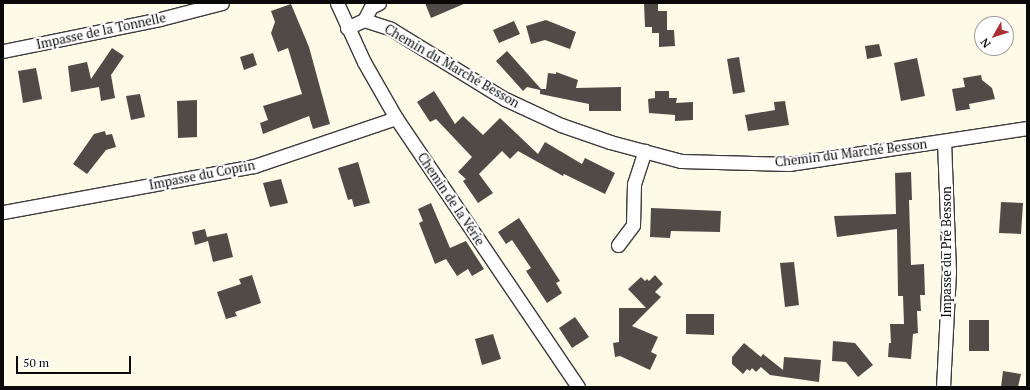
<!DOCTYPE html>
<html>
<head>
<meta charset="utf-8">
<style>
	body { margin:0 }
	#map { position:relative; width:1030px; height:390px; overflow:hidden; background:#fdfae8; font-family:"PT Serif",serif }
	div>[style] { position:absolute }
	.building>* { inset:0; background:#514b47 }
	.roads { filter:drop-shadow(1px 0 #3c3c3c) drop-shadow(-1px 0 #3c3c3c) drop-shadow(0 1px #3c3c3c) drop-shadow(0 -1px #3c3c3c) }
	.minor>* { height:13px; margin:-6.5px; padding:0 6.5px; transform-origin:6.5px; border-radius:6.5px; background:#fff }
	span { translate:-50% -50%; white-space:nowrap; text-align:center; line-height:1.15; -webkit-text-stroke:4px #fff; paint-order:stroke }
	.street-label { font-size:13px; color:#090909 }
	.frame { position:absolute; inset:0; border:4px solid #090909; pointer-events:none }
	.north { position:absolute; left:974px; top:16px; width:40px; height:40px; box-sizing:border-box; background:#fff; border:1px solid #9d9d9d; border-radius:50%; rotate:231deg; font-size:11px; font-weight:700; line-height:16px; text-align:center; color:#090909 }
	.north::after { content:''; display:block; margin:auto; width:14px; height:18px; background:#ac2e30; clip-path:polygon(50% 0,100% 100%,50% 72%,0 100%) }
	.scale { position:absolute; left:16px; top:356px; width:115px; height:18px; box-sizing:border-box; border:2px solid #090909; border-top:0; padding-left:5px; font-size:12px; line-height:14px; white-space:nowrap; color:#090909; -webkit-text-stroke:3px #fff; paint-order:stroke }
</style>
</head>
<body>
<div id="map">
	<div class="building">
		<i style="clip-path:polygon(425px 3px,466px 3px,431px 18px)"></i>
		<i style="clip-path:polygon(644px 3px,658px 3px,658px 11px,667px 11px,667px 30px,674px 30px,675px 46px,659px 47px,659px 33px,652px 33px,652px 27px,645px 27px)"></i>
		<i style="clip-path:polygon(291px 4px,309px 47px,330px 124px,313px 129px,309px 116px,263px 134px,260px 123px,268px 120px,263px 106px,302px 94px,288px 48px,278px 52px,271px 33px,275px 22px,271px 11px)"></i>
		<i style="clip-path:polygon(546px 20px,576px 32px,570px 49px,545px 40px,531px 44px,526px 26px)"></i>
		<i style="clip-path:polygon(514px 21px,520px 34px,499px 43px,493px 30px)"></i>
		<i style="clip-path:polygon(879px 44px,882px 56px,867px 59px,865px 46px)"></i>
		<i style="clip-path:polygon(112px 48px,124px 56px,111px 75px,115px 98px,101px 101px,99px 87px,71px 92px,68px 66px,87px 62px,91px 79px)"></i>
		<i style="clip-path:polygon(507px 51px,541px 89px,546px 89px,548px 73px,556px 74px,556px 72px,578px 80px,576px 88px,621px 87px,621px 111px,589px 111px,589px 104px,540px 94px,540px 90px,527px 87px,523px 91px,496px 61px)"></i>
		<i style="clip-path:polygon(253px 53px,257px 65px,244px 70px,240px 57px)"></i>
		<i style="clip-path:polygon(739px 57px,745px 92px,733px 94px,727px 59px)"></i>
		<i style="clip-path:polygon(917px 58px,925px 96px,901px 101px,894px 63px)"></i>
		<i style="clip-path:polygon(36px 68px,42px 99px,23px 103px,18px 71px)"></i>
		<i style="clip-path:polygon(981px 75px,982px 80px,992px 88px,995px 99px,969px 104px,970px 109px,956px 111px,952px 89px,965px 87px,963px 78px)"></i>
		<i style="clip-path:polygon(434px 91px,455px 124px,463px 116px,483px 135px,500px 118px,538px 154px,545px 142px,582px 164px,585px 158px,615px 173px,605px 194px,564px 174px,563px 176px,518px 151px,510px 159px,502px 151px,479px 174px,493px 193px,478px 203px,463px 181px,466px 179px,458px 172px,472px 157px,436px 119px,430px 122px,417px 102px)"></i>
		<i style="clip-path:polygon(655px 91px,669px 91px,669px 98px,677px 98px,676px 103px,693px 102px,693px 120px,675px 121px,675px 115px,649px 113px,648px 99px,655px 98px)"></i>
		<i style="clip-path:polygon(140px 94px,145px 117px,131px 120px,126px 96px)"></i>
		<i style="clip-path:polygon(197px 100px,197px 137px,178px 138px,177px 101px)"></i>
		<i style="clip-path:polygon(785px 101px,789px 125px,748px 131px,745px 115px,775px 110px,774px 102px)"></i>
		<i style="clip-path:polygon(105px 131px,106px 135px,112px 134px,116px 147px,106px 150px,87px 174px,73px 164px,94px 134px)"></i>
		<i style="clip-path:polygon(358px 162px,370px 203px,354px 207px,352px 199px,348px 200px,338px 168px)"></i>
		<i style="clip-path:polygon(911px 172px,912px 200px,909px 200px,911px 265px,924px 264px,925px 295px,920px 295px,921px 311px,917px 311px,918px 333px,913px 334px,911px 359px,888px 357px,889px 343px,891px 343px,890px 324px,904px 324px,903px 296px,898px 296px,897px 229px,837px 237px,834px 216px,896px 214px,895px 173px)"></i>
		<i style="clip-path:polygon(281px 179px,288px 203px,270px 207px,263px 183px)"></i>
		<i style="clip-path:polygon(1001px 202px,1023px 203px,1021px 234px,999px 233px)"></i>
		<i style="clip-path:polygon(431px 203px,450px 248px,466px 241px,484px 269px,472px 276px,468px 269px,457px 276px,446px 259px,435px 264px,419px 223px,423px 221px,418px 209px)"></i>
		<i style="clip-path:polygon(651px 208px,721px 211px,720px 232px,671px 231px,670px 238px,650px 237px)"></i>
		<i style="clip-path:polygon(519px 218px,560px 281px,556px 283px,562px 293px,547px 303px,526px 271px,531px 268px,512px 240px,506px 244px,498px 232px)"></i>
		<i style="clip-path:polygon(205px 229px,207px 237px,227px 233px,233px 257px,213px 262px,208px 241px,195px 245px,192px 232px)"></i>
		<i style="clip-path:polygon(794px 262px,799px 305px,785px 307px,780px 263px)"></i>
		<i style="clip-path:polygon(252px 275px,261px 303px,235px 312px,237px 316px,226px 319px,217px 292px,241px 284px,239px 279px)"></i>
		<i style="clip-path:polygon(655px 275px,663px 284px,655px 292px,661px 297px,632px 326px,658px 337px,651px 352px,657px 355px,650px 370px,620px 356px,615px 357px,613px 343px,619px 342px,619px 308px,646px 308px,628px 289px,641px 277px,645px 281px,647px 279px,649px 281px)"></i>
		<i style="clip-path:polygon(686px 314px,714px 314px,714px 335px,686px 334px)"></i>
		<i style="clip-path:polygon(575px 317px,589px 337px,572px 348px,559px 328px)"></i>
		<i style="clip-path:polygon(969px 320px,989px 320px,989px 351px,969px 351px)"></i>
		<i style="clip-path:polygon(493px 334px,501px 359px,482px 365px,475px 339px)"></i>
		<i style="clip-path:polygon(833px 341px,855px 343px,873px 365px,858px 377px,846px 362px,832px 361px)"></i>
		<i style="clip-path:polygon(744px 343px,761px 357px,763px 354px,783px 370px,784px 357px,821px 360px,819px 382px,770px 375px,761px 367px,756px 372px,752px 368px,750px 371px,747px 369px,743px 374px,732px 364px,732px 357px)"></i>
		<i style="clip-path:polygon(1003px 371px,1021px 374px,1018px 387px,1001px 387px)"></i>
	</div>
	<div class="roads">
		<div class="minor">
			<i style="left:337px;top:3px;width:65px;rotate:65.4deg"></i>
			<i style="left:364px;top:62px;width:64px;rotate:60.3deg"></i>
			<i style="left:396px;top:118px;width:325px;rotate:55.9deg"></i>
			<i style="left:364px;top:20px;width:15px;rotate:-62deg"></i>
			<i style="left:371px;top:7px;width:9px;rotate:-27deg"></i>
			<i style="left:347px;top:28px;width:19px;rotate:-25deg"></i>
			<i style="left:364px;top:20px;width:28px;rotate:18deg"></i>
			<i style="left:391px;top:29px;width:134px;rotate:31.6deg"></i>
			<i style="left:505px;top:99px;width:62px;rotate:24.9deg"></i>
			<i style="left:561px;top:125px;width:52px;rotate:19.1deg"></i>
			<i style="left:610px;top:142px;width:73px;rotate:15deg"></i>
			<i style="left:681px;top:161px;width:108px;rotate:1.6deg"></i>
			<i style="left:789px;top:164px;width:241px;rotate:-8.6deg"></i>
			<i style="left:3px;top:51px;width:160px;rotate:-11.5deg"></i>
			<i style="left:160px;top:19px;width:64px;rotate:-14.5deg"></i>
			<i style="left:3px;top:212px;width:255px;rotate:-10.4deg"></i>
			<i style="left:254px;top:166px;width:150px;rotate:-18.7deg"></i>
			<i style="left:618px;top:245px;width:25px;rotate:-53deg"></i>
			<i style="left:633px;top:225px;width:41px;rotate:-88.6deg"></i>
			<i style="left:634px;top:184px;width:35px;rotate:-72deg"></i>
			<i style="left:943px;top:387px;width:116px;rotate:-87deg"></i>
			<i style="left:949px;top:271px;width:130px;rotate:-92.2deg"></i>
		</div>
	</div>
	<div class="street-label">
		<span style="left:101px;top:31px;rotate:-12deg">Impasse de la Tonnelle</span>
		<span style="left:452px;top:66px;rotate:30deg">Chemin du Marché Besson</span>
		<span style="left:851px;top:153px;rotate:-7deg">Chemin du Marché Besson</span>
		<span style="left:202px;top:175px;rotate:-11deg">Impasse du Coprin</span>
		<span style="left:451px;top:199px;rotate:56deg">Chemin de la Vérie</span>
		<span style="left:946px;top:252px;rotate:-90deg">Impasse du Pré Besson</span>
	</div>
	<div class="frame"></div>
	<div class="north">N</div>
	<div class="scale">50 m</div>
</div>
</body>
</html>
